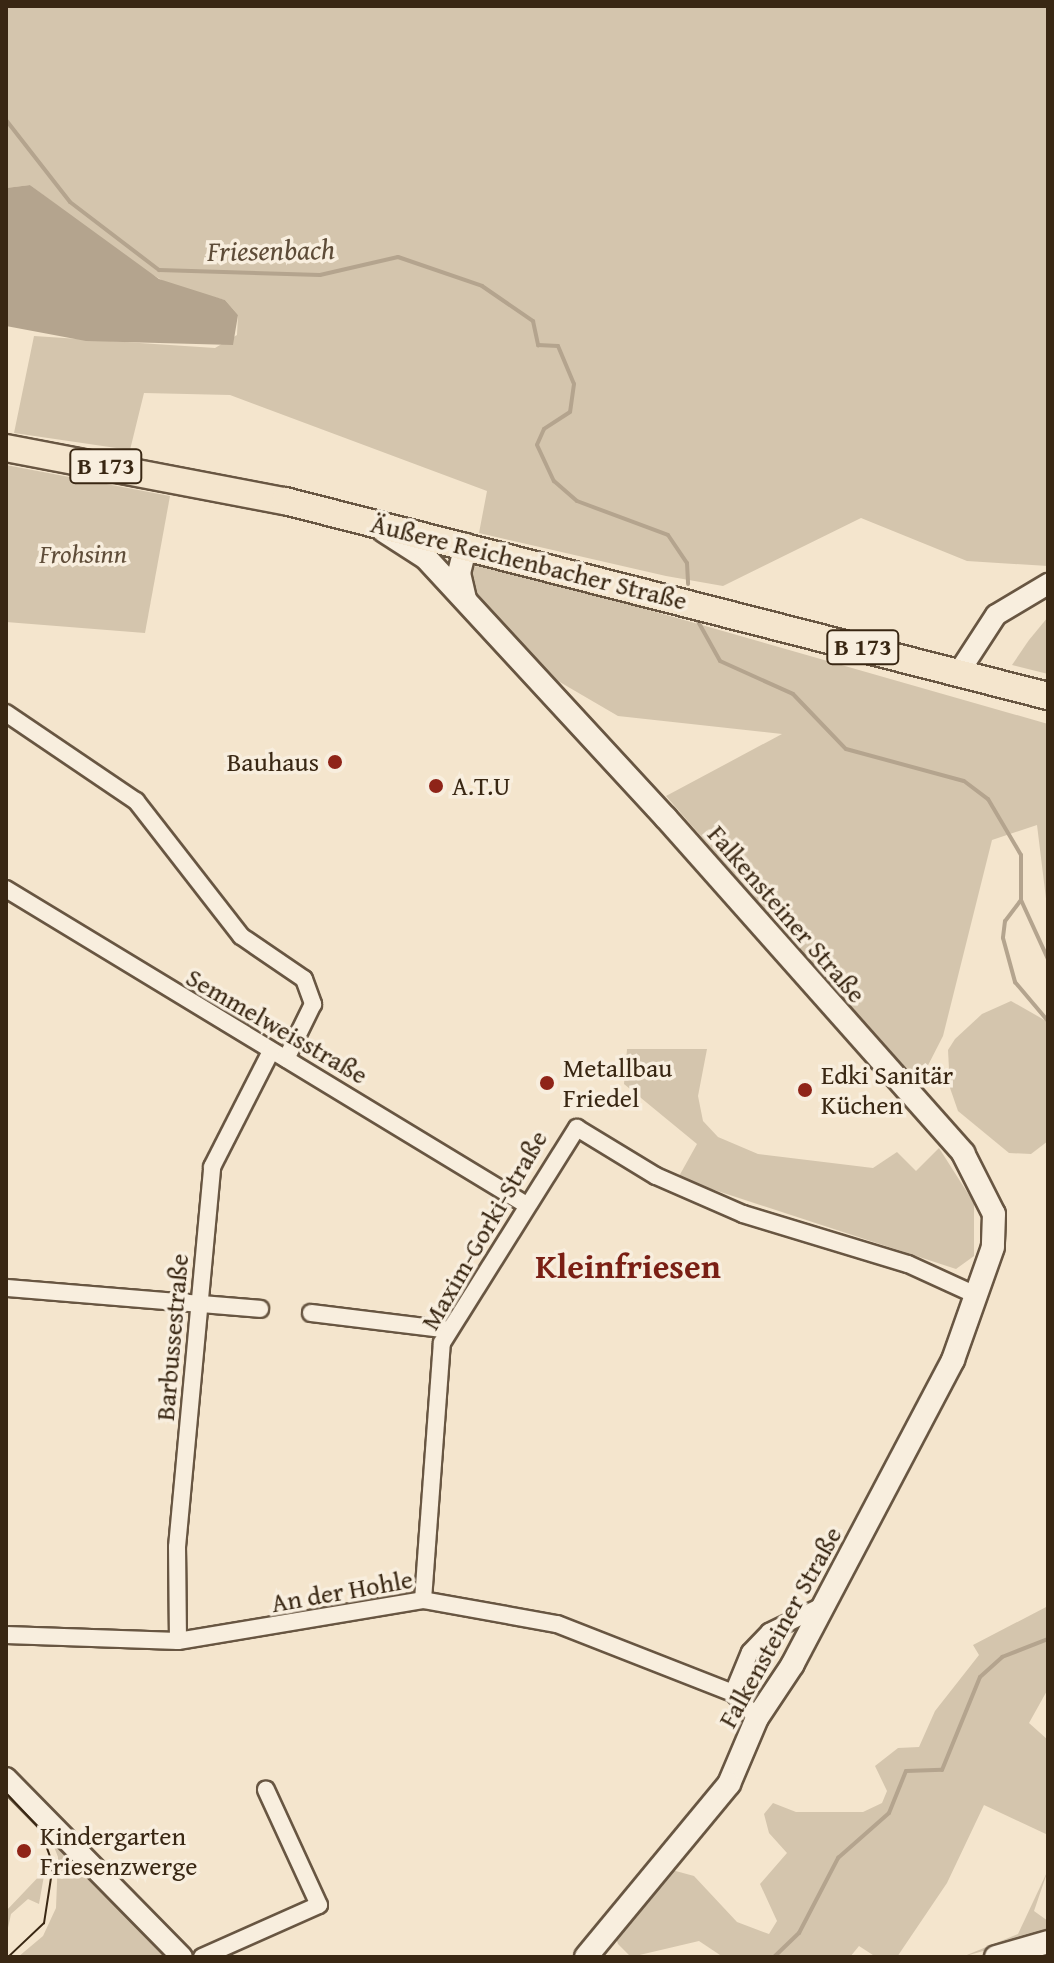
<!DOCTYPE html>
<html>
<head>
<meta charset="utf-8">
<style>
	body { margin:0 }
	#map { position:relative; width:1054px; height:1963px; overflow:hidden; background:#f4e5cd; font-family:"Gentium Book Plus",serif }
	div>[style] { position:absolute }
	.green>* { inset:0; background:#d4c5ad }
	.water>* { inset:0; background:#b4a48e }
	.stream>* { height:4px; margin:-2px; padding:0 2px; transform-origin:2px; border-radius:2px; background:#b4a48e }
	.roads { filter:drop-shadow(2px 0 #685642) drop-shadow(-2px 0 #685642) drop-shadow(0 2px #685642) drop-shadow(0 -2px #685642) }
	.minor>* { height:16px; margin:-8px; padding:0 8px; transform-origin:8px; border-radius:8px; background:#f8eede }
	.tertiary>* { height:20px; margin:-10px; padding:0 10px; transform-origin:10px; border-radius:10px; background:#f8eede }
	.secondary>* { height:22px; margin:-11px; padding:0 11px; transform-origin:11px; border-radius:11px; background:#f8eede }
	.primary>* { height:26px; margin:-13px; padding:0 13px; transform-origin:13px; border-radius:13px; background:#f4e5cd }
	.tram>* { height:2px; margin:-1px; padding:0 1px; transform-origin:1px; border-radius:1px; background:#392713 }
	.dots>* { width:22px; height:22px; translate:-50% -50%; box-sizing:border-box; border:4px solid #f8eede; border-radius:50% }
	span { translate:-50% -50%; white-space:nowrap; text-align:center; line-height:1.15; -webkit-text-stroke:7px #f8eede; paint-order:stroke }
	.shield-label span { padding:2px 6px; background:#f8eede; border:2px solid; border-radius:6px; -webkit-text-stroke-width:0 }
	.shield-label { font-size:24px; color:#392713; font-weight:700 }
	.park-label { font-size:26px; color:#604e3a; font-style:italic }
	.street-label { font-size:26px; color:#392713 }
	.poi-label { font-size:26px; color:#392713 }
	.right { translate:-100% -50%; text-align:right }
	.left { translate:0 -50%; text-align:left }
	.water-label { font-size:28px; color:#5e4c38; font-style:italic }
	.district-label { font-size:34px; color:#7a1f14; font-weight:700 }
	.frame { position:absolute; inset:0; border:8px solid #392713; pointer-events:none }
</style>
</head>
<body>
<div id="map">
	<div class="green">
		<i style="clip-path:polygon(6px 6px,1048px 6px,1048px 566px,967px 561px,861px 518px,723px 586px,666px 576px,479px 533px,487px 491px,230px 395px,144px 393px,130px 450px,14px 433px,34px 336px,215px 348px,237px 335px,238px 315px,225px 300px,172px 286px,134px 264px,30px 185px,6px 188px)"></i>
		<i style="clip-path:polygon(6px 465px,170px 496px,145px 633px,6px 622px)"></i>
		<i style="clip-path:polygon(488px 564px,1048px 724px,1048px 915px,1037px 825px,992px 840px,943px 1036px,918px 1085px,666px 796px,782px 734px,618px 716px,558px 681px,472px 590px,473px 567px)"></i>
		<i style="clip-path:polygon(1048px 617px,1048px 674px,1012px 665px,1029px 640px)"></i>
		<i style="clip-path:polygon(1011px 1001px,1048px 1022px,1048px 1141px,1031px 1154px,1009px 1153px,958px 1111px,950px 1088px,948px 1050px,955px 1039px,982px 1014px)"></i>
		<i style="clip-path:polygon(627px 1049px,707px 1049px,698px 1096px,703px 1121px,718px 1137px,758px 1154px,873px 1168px,897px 1152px,916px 1171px,939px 1148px,974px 1203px,974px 1256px,956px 1269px,678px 1178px,697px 1144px,624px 1084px)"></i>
		<i style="clip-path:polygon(1048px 1606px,1048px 1689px,1029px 1723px,1048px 1740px,1048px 1835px,984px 1805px,947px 1883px,897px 1957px,876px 1957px,859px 1946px,850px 1957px,723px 1957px,699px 1941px,631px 1957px,618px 1944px,614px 1933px,672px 1870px,694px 1876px,737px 1922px,769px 1934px,777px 1921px,760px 1884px,787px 1853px,769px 1833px,764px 1814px,773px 1803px,796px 1812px,863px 1812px,882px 1803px,887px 1791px,875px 1766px,898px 1748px,919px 1747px,935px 1711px,979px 1655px,973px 1645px)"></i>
		<i style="clip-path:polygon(49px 1834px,167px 1955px,168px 1957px,18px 1957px,43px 1936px,56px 1908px,58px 1857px)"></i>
		<i style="clip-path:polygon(45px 1870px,39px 1904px,28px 1899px,11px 1914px,6px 1937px,6px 1911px)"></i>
		<i style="clip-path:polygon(1048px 1870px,1034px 1911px,1048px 1921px,1048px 1933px,962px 1957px,1018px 1934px)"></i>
	</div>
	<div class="water">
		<i style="clip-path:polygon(30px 185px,159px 279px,225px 300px,238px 315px,233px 345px,86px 341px,6px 326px,6px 188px)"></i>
	</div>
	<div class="stream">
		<i style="left:6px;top:120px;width:104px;rotate:52deg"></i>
		<i style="left:70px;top:202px;width:112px;rotate:37.4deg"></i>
		<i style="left:159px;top:270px;width:161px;rotate:1.8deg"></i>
		<i style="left:320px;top:275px;width:80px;rotate:-13deg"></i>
		<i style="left:398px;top:257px;width:89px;rotate:19deg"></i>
		<i style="left:482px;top:286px;width:62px;rotate:34.5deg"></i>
		<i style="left:533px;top:321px;width:25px;rotate:78deg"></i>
		<i style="left:538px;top:345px;width:20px;rotate:3deg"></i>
		<i style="left:558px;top:346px;width:41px;rotate:67.2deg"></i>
		<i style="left:574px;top:384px;width:28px;rotate:98deg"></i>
		<i style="left:570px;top:412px;width:31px;rotate:147deg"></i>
		<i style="left:544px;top:429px;width:17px;rotate:114deg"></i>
		<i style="left:537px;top:445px;width:40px;rotate:65deg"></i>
		<i style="left:554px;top:481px;width:30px;rotate:41deg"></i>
		<i style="left:577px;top:501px;width:97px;rotate:20.5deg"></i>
		<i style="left:668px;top:535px;width:34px;rotate:56deg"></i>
		<i style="left:687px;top:563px;width:21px;rotate:87deg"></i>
		<i style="left:695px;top:616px;width:51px;rotate:60.9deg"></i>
		<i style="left:720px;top:661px;width:80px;rotate:24.3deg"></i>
		<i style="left:793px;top:694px;width:76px;rotate:46.1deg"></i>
		<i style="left:846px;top:749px;width:122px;rotate:15.2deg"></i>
		<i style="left:964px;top:781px;width:30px;rotate:37deg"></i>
		<i style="left:988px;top:799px;width:65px;rotate:59.5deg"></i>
		<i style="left:1021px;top:855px;width:45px;rotate:90deg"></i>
		<i style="left:1021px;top:900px;width:26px;rotate:127deg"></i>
		<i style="left:1005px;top:921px;width:17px;rotate:97deg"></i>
		<i style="left:1003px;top:938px;width:46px;rotate:74.7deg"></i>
		<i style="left:1015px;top:982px;width:51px;rotate:49.8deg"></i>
		<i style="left:1021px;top:900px;width:65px;rotate:65.4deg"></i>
		<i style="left:774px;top:1957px;width:35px;rotate:-44deg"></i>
		<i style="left:799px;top:1933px;width:85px;rotate:-62.5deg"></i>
		<i style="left:838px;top:1858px;width:68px;rotate:-41.4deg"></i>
		<i style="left:889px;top:1813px;width:45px;rotate:-68deg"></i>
		<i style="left:906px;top:1771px;width:36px;rotate:-2deg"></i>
		<i style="left:942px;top:1770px;width:100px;rotate:-67.8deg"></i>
		<i style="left:980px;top:1677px;width:30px;rotate:-42deg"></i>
		<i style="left:1002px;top:1657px;width:49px;rotate:-21.4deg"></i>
	</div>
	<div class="roads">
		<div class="minor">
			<i style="left:6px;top:713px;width:157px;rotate:34.1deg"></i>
			<i style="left:136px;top:801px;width:171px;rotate:52.1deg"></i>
			<i style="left:241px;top:936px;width:76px;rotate:34.3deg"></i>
			<i style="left:304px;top:979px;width:27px;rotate:70deg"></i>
			<i style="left:313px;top:1004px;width:61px;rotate:116.1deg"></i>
			<i style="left:6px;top:889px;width:607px;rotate:31.26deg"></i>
			<i style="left:6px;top:1288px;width:255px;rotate:4.7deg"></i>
			<i style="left:311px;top:1313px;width:139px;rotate:7deg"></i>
			<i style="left:423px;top:1600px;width:258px;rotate:-85.8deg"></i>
			<i style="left:442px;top:1343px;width:254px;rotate:-57.9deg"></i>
			<i style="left:577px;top:1128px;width:92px;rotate:31.3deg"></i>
			<i style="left:656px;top:1176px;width:95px;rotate:23.6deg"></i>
			<i style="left:743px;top:1214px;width:172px;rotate:16.9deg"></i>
			<i style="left:908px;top:1264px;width:77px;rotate:24.6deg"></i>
			<i style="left:6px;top:1635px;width:172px;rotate:2deg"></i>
			<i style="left:178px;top:1641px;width:248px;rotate:-9.5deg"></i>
			<i style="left:423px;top:1600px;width:136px;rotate:10.2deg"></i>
			<i style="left:557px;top:1624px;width:189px;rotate:21.4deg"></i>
			<i style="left:733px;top:1693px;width:35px;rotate:46deg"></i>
			<i style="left:178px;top:1641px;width:94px;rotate:-90.6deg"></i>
			<i style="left:177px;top:1547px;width:382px;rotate:-84.7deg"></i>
			<i style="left:212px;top:1167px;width:130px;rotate:-63deg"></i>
			<i style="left:733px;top:1693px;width:44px;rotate:-67.5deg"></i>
			<i style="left:750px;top:1652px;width:28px;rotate:-46deg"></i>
			<i style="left:769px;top:1632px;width:61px;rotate:-26.1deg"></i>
			<i style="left:202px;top:1957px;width:128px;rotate:-24deg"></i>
			<i style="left:319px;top:1905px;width:127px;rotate:-114.7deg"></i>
		</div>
		<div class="tertiary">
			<i style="left:959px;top:672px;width:68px;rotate:-57deg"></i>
			<i style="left:996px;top:615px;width:61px;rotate:-30.8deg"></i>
			<i style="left:6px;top:1778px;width:251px;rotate:45.5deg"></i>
		</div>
		<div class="secondary">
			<i style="left:384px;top:531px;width:50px;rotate:32.7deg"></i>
			<i style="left:426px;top:558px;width:354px;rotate:47.3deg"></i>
			<i style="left:666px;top:818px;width:448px;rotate:48.4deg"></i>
			<i style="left:963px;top:1153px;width:68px;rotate:63.1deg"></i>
			<i style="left:994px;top:1214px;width:33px;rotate:92deg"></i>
			<i style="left:993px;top:1247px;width:120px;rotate:109.5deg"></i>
			<i style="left:953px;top:1360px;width:344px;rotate:117.8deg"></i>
			<i style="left:793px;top:1664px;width:65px;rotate:123.7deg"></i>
			<i style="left:757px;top:1718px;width:72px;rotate:113deg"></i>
			<i style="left:729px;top:1784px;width:224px;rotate:129.6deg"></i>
			<i style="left:465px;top:599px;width:27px;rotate:-103deg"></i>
			<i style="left:459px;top:573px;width:29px;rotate:-76deg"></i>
			<i style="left:996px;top:1957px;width:54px;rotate:-16.1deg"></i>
		</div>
		<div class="primary">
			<i style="left:6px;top:448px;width:284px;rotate:10.8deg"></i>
			<i style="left:285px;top:501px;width:788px;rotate:14.34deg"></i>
		</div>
	</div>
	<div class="tram">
		<i style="left:6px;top:1793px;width:50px;rotate:46.6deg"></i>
		<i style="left:40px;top:1829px;width:38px;rotate:70deg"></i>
		<i style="left:53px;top:1865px;width:59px;rotate:98.8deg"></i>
		<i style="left:44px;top:1923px;width:50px;rotate:136.6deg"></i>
	</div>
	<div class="dots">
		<i style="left:335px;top:762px;background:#8f2418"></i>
		<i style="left:436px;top:786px;background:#8f2418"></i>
		<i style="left:547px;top:1083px;background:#8f2418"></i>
		<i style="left:805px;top:1090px;background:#8f2418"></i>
		<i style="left:24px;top:1851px;background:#8f2418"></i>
	</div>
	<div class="shield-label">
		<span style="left:106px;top:466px">B 173</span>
		<span style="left:863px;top:647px">B 173</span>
	</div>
	<div class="park-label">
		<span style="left:83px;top:554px">Frohsinn</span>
	</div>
	<div class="street-label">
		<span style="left:529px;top:562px;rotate:14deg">Äußere Reichenbacher Straße</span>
		<span style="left:787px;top:914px;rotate:49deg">Falkensteiner Straße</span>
		<span style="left:277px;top:1026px;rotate:30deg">Semmelweisstraße</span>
		<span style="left:484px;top:1230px;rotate:-60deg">Maxim-Gorki-Straße</span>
		<span style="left:172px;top:1337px;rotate:-85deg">Barbussestraße</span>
		<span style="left:342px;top:1591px;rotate:-10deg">An der Hohle</span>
		<span style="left:780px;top:1627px;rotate:-61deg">Falkensteiner Straße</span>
	</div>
	<div class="poi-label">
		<span class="right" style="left:319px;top:762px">Bauhaus</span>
		<span class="left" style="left:452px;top:786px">A.T.U</span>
		<span class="left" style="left:563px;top:1083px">Metallbau<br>Friedel</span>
		<span class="left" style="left:821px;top:1090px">Edki Sanitär<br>Küchen</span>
		<span class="left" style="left:40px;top:1851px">Kindergarten<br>Friesenzwerge</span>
	</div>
	<div class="water-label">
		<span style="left:271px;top:250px;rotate:-1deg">Friesenbach</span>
	</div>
	<div class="district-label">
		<span style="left:628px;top:1266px">Kleinfriesen</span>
	</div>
	<div class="frame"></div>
</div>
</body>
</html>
